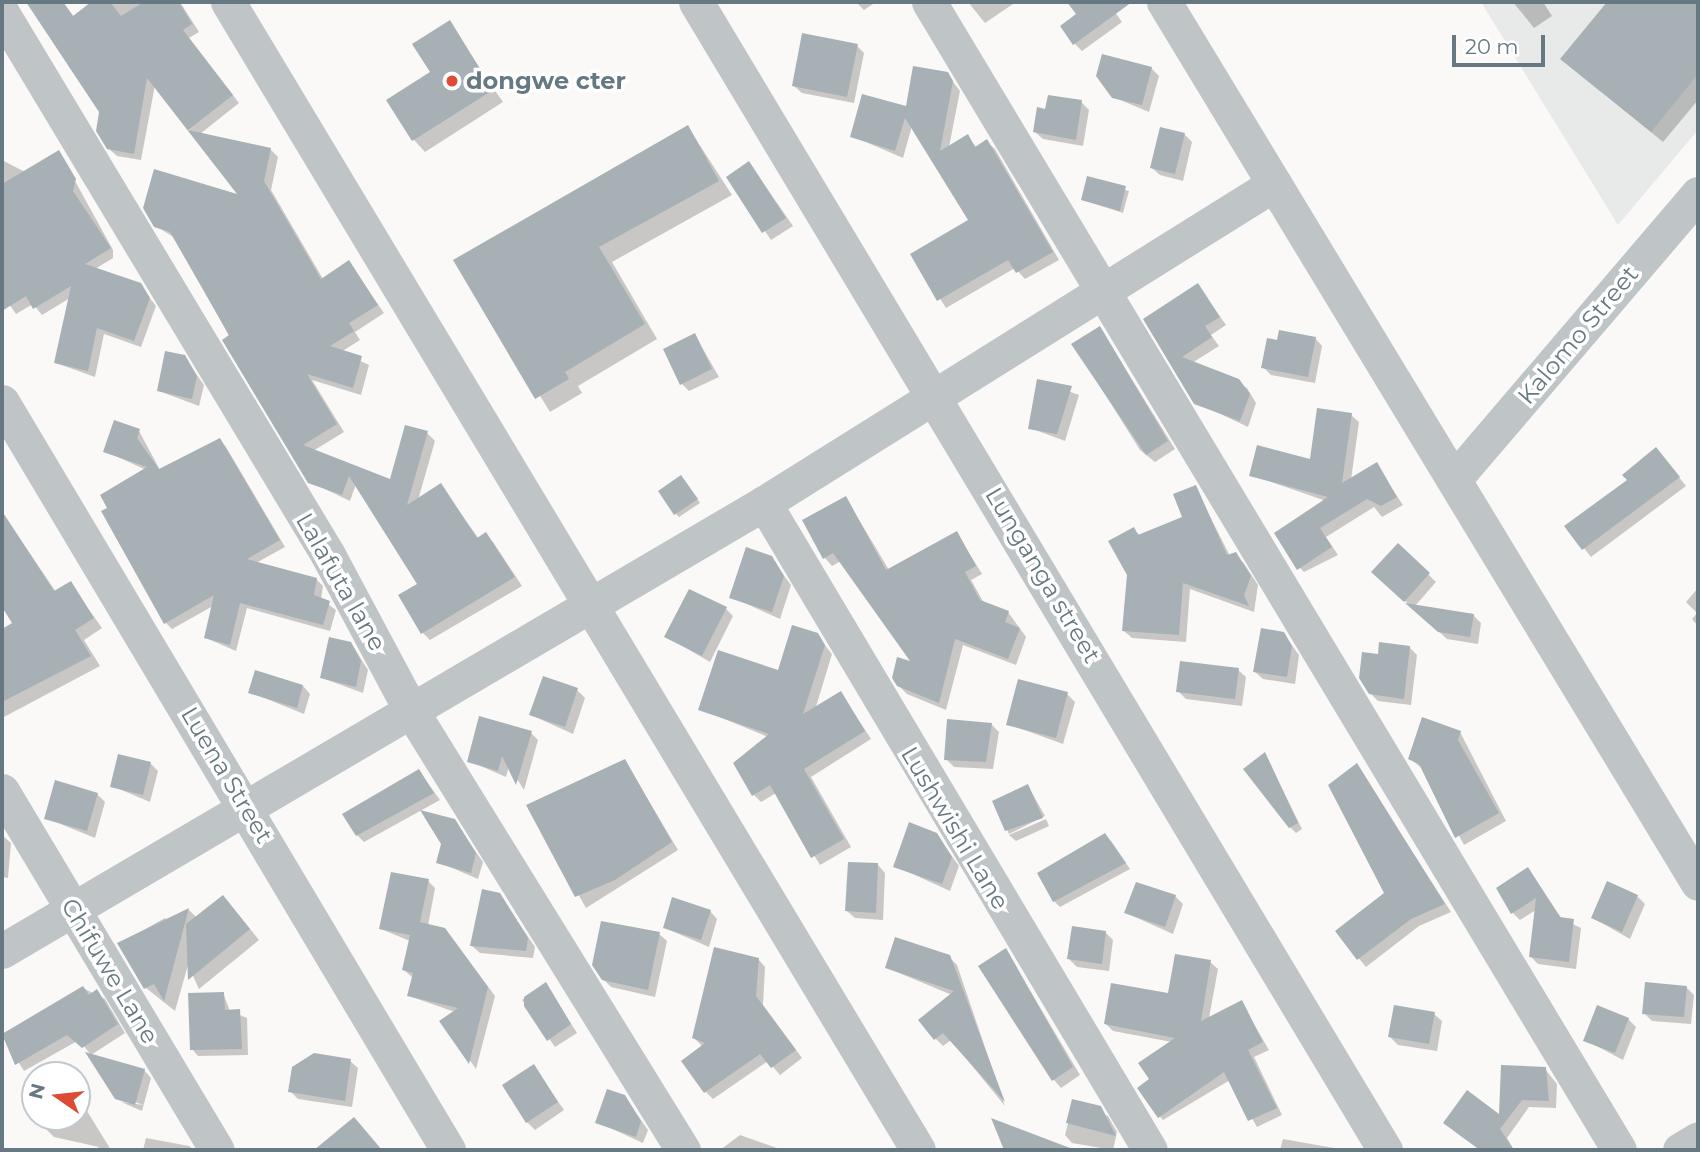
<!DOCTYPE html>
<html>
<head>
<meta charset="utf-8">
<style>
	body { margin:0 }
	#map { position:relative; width:1700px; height:1152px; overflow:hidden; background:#faf9f8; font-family:Montserrat,sans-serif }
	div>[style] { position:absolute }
	.built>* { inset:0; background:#e8e9e9 }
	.shadow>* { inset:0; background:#0003 }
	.building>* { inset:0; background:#a6b0b5 }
	.minor>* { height:35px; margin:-17.5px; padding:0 17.5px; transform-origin:17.5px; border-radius:17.5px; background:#bfc4c7 }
	.dots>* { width:19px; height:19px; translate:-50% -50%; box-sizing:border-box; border:4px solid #fff; border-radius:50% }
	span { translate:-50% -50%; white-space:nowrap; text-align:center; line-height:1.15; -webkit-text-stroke:7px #fff; paint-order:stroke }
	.poi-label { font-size:24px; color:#667881; font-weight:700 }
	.left { translate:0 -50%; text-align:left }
	.street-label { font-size:24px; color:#667881 }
	.frame { position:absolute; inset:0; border:4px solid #667881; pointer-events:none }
	.north { position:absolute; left:21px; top:1061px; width:70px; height:70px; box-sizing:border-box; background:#fff; border:2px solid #c2c9cd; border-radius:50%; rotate:284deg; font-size:19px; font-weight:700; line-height:28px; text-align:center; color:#667881 }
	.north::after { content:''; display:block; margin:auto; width:24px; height:32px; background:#dd4a35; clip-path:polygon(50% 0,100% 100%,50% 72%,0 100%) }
	.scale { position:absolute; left:1452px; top:35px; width:93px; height:32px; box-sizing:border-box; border:4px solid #667881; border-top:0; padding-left:9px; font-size:21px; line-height:24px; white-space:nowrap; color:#667881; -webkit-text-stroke:5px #fff; paint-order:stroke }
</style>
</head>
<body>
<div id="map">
	<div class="built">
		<i style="clip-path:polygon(1481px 2px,1698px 2px,1698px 130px,1618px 225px)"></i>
	</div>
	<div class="shadow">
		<i style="clip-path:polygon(28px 2px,63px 2px,74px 17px,94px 2px,180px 2px,199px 32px,189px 38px,239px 103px,200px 134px,270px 149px,278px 157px,271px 190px,323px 279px,349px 263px,384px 313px,355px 332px,360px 340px,341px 352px,369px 365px,361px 395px,312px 380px,344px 432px,313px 451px,391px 481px,427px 433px,435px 441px,418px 500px,441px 486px,479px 539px,485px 535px,493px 542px,522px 586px,430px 640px,423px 633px,419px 585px,356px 484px,350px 501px,310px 482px,175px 238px,156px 226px,241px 197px,155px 85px,141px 160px,117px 156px,108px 148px,101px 112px)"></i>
		<i style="clip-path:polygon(856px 2px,876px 2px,864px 10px)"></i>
		<i style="clip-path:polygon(968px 2px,1016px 2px,985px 23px)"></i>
		<i style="clip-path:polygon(1069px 2px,1108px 2px,1122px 22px,1082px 51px,1075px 44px,1078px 14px)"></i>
		<i style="clip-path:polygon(1513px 2px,1543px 2px,1552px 16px,1534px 28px)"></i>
		<i style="clip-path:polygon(1609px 2px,1698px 2px,1698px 100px,1663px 142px,1562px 59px)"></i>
		<i style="clip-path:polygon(449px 23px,503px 102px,425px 152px,414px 140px)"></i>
		<i style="clip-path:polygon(857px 46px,864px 53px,854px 103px,802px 93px,794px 86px)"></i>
		<i style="clip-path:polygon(1151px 68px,1159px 76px,1149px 112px,1113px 97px)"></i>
		<i style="clip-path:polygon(947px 74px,960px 91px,949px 147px,967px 136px,977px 148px,987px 142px,995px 149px,1059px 260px,1025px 279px,1015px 268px,946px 308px,912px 254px,970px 220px,912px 126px,903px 158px,852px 136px,907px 108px)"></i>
		<i style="clip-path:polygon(1081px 102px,1089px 110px,1083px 146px,1043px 139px,1035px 132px,1047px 111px)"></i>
		<i style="clip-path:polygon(688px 127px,732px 195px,612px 262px,657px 339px,578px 386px,582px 393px,550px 412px,456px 260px)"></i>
		<i style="clip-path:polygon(1184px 134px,1192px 142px,1183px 181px,1160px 175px,1152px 168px)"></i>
		<i style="clip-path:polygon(59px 152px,113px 250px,113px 258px,95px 269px,140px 285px,156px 306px,141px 347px,104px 334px,95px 377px,56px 363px,70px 298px,42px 315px,33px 304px,16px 314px,2px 294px,2px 160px,25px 172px)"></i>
		<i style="clip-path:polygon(749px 163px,793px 226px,771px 240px,728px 177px)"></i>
		<i style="clip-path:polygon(1089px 178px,1129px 191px,1123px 213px,1083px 200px)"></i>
		<i style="clip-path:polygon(1198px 286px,1226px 325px,1211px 335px,1219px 346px,1192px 363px,1247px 388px,1256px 403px,1248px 427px,1195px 402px,1145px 320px)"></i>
		<i style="clip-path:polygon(1100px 328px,1175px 449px,1155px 462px,1140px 450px,1074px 345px)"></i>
		<i style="clip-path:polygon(695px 335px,719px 377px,689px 391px,682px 384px)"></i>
		<i style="clip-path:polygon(1315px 338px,1322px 346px,1315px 383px,1271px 375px,1263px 367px)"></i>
		<i style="clip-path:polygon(184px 357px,204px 385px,199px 406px,159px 391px)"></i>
		<i style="clip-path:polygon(1039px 381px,1079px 395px,1065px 441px,1030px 428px)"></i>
		<i style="clip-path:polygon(1351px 415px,1359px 422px,1351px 480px,1376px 465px,1403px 505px,1382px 517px,1374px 507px,1326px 537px,1338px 555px,1304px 572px,1296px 564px,1326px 501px,1251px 475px,1311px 462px)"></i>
		<i style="clip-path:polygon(139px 431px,160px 470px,220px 440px,226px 447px,285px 547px,256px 563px,317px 580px,323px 586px,321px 599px,336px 610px,330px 631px,247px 608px,236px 651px,206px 638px,213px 606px,172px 629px,166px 623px,146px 470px,105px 451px)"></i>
		<i style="clip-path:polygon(1663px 457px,1686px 486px,1591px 557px,1567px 527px)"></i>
		<i style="clip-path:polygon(684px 480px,700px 503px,679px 517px,676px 514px)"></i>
		<i style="clip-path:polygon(1195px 487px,1230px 556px,1243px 562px,1258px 585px,1254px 612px,1190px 589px,1186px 642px,1132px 638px,1124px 631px,1133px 529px,1141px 536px,1185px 518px)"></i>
		<i style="clip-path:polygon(846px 498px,889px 570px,957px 533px,982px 574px,971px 580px,984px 603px,1008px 612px,1026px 637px,1016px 665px,963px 645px,946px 710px,907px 694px,898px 685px,914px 664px,841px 561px,832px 566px,825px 558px,804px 521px)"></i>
		<i style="clip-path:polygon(2px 512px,56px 592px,70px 583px,102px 628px,84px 640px,100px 666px,2px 718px,2px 632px,14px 624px,2px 602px)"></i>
		<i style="clip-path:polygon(1398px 545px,1436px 582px,1415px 606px,1473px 615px,1481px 623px,1478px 644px,1447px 639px,1381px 579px)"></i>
		<i style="clip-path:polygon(771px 558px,791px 585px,780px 619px,731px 597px)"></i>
		<i style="clip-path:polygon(1698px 588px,1698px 626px,1692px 619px,1697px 613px,1686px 602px)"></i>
		<i style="clip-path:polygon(726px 609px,733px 616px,710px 662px,667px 637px)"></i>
		<i style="clip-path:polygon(1283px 633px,1299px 655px,1295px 684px,1263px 679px,1255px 672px)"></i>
		<i style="clip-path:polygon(817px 635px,832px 654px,815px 710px,841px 693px,871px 739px,811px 777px,851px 847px,820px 865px,776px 793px,761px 802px,754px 795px,768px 737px,700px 709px,779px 672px)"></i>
		<i style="clip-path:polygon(351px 643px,368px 670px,363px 693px,322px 678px)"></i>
		<i style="clip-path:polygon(1409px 647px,1417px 655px,1411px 705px,1378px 701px,1370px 693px,1379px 656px)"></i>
		<i style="clip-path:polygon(1238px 670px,1246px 677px,1242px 706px,1186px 699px,1178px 691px)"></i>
		<i style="clip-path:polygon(303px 686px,310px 694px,304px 714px,250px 692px)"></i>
		<i style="clip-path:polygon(577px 690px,585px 698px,573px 734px,531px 715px)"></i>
		<i style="clip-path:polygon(1067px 694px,1075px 702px,1063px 744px,1008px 724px)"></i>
		<i style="clip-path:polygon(991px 724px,999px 732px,993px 769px,954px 767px,946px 759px)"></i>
		<i style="clip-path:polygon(1460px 732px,1506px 821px,1464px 845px,1423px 769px,1410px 759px)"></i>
		<i style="clip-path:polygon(531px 733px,538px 740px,524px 790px,509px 766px,506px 777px,469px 761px)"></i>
		<i style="clip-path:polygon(1265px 754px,1302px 829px,1296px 833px,1290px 827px)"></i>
		<i style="clip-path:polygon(625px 761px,678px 850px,586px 908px,528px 805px)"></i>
		<i style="clip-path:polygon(150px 763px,158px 771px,150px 802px,112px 786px)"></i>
		<i style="clip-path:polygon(1357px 766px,1451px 912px,1419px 926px,1366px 967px,1337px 932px,1386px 894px)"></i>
		<i style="clip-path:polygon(419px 771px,440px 800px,364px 842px,357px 835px)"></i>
		<i style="clip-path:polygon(1028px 786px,1045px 816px,1009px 834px,994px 802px)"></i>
		<i style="clip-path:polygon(97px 794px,105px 802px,95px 838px,46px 818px)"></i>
		<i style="clip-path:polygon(1046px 819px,1049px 826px,1016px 841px,1009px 835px)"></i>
		<i style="clip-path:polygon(454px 821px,483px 862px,478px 879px,438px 862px)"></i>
		<i style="clip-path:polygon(936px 834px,959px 866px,950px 891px,895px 866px)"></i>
		<i style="clip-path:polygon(2px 835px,11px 843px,8px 878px,2px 877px)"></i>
		<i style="clip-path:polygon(1111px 841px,1130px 869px,1060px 907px,1054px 901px)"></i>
		<i style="clip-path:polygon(878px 865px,885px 873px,883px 920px,855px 918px,847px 911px)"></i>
		<i style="clip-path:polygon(1528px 869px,1562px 919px,1581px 928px,1576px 969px,1538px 964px,1531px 957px,1536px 910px,1520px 920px,1513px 913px)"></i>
		<i style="clip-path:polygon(428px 881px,435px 888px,428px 926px,452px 938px,495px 996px,476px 1069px,442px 1021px,455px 1012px,409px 996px,413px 978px,404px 970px,410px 941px,381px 929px)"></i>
		<i style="clip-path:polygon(499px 894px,535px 947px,533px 958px,480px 953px,472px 946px)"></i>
		<i style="clip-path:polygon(1175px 896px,1183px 904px,1173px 934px,1126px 913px)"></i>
		<i style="clip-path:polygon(1637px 896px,1645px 904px,1630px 939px,1593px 918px)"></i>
		<i style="clip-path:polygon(233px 908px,259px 940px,199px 989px,188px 965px,175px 1011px,146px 988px,119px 944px,165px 918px,169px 922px,189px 910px,197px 918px)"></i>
		<i style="clip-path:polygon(710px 911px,717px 919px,709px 947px,665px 928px)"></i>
		<i style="clip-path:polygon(1106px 933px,1113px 940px,1109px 971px,1077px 967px,1069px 959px)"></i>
		<i style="clip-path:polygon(659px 934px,667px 941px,655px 997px,611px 987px,603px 979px)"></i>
		<i style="clip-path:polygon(1006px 950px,1080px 1075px,1061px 1088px,1054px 1080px)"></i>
		<i style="clip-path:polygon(949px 957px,957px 965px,1005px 1106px,951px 1040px,943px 1046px,935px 1038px,952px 995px,887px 968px)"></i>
		<i style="clip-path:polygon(758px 959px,765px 967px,763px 1005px,802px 1058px,780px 1075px,768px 1061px,713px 1099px,706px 1092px,703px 1047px,694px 1038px)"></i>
		<i style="clip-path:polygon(1210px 962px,1218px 969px,1209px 1018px,1241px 1002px,1269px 1050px,1254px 1057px,1282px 1115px,1257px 1127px,1230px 1080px,1163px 1120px,1156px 1112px,1152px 1080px,1172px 1042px,1113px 1031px,1106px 1024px,1169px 995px)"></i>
		<i style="clip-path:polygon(546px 984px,577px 1033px,555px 1047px,522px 1000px)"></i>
		<i style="clip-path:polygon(1686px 987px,1694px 995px,1691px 1024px,1652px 1021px,1644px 1013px)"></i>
		<i style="clip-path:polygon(83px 988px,105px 999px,125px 1033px,91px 1055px,79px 1040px,24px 1071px,2px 1036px)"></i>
		<i style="clip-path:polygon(223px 993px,230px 1011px,247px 1018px,248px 1055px,198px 1056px,192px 1049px)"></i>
		<i style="clip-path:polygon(1434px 1014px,1442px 1021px,1437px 1051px,1398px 1045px,1390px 1037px)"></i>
		<i style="clip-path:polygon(1628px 1019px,1636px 1027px,1623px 1060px,1585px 1040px)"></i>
		<i style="clip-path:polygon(350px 1061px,358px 1068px,352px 1107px,298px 1099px,290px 1091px)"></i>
		<i style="clip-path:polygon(534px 1067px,564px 1110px,535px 1130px,527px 1122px)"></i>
		<i style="clip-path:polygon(1545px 1069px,1557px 1084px,1556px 1108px,1529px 1107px,1507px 1138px,1514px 1150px,1480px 1150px,1453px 1130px,1501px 1117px)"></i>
		<i style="clip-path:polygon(144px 1070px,151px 1078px,142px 1111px,121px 1102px,144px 1105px,117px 1097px)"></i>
		<i style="clip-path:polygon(624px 1096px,648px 1130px,643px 1143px,597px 1122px)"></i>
		<i style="clip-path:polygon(1074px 1101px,1108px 1116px,1117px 1132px,1113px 1150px,1072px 1143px,1065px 1135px)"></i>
		<i style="clip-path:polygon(77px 1103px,87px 1111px,111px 1150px,93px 1150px,99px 1147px,54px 1137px,46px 1129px,49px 1117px,77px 1117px)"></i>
		<i style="clip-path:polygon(740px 1135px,782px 1150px,783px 1150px,720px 1150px)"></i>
		<i style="clip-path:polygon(146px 1138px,189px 1146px,194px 1150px,143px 1150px)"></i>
		<i style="clip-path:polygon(1283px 1139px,1334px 1148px,1335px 1150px,1280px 1150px)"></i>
	</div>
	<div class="building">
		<i style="clip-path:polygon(26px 2px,63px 2px,73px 16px,91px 2px,110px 2px,121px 16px,144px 2px,179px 2px,192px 24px,183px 30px,233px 95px,188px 130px,271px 148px,264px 181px,321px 279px,349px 260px,378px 305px,349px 323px,354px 331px,330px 346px,362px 356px,353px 388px,307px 374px,337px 424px,303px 445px,390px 479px,405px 425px,428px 431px,407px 505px,441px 483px,477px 538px,486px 532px,515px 577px,421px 634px,398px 595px,417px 584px,349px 476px,342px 495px,308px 483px,222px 340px,229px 335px,170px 232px,154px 227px,143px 208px,154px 169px,237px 194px,147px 78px,134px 154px,107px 149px,96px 131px,99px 112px)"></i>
		<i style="clip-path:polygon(1067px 2px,1132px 2px,1073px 45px,1060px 26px,1076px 14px)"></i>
		<i style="clip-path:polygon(1607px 2px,1698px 2px,1698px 74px,1651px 132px,1560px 59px)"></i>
		<i style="clip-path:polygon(450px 20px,493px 90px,412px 141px,386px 100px,430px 72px,412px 44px)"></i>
		<i style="clip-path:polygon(802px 33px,858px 44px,847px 97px,792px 86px)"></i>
		<i style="clip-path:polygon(1102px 54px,1152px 67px,1142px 105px,1112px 98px,1096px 76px)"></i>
		<i style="clip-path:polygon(913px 66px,948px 72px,953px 81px,940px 151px,968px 134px,975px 147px,987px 139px,1053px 252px,1016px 273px,1008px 260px,937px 301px,910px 254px,968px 220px,905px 118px,895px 151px,850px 137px,862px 94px,906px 106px)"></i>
		<i style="clip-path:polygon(1048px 95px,1082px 100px,1076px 140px,1033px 132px,1037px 107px,1045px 109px)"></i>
		<i style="clip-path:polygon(688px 125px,719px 181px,599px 247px,645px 324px,565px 372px,569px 379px,535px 399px,453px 260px)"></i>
		<i style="clip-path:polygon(1160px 127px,1185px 133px,1175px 174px,1150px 168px)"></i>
		<i style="clip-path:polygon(59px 150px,76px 179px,73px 191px,111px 248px,85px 264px,141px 283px,150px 298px,134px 341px,97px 328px,88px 371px,54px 363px,71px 286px,33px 309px,26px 296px,2px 311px,2px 184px)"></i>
		<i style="clip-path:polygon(749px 161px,786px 218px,762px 233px,726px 177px)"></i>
		<i style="clip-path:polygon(1087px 176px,1126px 186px,1120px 211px,1081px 200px)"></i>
		<i style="clip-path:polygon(1198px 283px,1220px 317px,1205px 326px,1212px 337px,1182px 357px,1239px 379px,1250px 394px,1240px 421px,1194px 404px,1143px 319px)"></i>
		<i style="clip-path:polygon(1100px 326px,1168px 441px,1146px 455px,1071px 344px)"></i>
		<i style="clip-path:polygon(1279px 330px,1316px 337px,1308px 377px,1261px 368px,1267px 338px,1277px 340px)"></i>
		<i style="clip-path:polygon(695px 333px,712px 369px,680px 385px,663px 349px)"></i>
		<i style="clip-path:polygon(165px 351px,185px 355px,197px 376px,192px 399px,157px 391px)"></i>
		<i style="clip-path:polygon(1037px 379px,1072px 386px,1057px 434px,1028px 429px)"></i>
		<i style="clip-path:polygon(1317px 408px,1352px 413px,1342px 483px,1377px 462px,1397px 497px,1381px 506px,1367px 499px,1320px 528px,1332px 547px,1297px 570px,1274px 533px,1328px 497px,1249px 476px,1257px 445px,1310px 459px)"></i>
		<i style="clip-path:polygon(114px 420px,140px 429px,137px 438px,159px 469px,220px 438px,280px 540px,247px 559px,317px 578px,314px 595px,330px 601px,323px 625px,240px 603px,230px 645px,204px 638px,214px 595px,164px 624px,101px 511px,107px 508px,100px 495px,147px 467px,103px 452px)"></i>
		<i style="clip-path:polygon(1656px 447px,1680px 477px,1582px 550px,1564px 526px,1627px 480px,1622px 475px)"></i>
		<i style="clip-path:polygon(681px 475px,698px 499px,674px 515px,658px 491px)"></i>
		<i style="clip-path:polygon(1196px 485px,1227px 555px,1236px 552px,1251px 576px,1244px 595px,1249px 606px,1183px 583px,1179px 635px,1122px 631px,1127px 575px,1108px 541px,1134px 527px,1138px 535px,1182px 517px,1173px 494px)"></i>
		<i style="clip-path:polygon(846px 496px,886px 570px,957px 531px,976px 566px,965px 572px,980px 600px,1009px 611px,1005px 622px,1020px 628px,1008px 659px,955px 639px,939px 703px,897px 686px,892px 678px,897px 657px,910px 661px,833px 553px,823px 559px,802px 520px)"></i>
		<i style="clip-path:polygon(2px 511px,54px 591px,71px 581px,94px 618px,75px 630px,91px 656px,2px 702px,2px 629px,12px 623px,2px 607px)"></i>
		<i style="clip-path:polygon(1398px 543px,1430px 573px,1404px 602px,1371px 572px)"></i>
		<i style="clip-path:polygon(746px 547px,772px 556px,784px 576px,772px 612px,729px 598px)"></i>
		<i style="clip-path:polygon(689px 589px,727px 607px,702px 656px,664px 637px)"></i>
		<i style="clip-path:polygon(1405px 603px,1474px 614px,1470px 637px,1438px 632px)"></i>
		<i style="clip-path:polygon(792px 625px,818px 633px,825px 645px,803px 714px,841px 691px,865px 731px,804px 769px,844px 839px,811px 858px,770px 785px,752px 796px,733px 763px,769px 734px,698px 710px,718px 650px,778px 670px)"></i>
		<i style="clip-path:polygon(1261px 628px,1284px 632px,1292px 646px,1287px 677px,1253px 672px)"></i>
		<i style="clip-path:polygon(329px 637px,351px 642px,361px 661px,356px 687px,320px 678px)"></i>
		<i style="clip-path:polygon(1379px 642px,1410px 646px,1404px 699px,1369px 694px,1359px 678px,1362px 652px,1378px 654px)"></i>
		<i style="clip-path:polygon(1180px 661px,1239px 668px,1235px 699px,1176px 692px)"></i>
		<i style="clip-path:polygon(255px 670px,303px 685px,297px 708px,248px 693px)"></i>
		<i style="clip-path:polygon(543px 676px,578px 688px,565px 727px,529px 715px)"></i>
		<i style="clip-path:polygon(1018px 679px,1068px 692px,1056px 738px,1006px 725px)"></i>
		<i style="clip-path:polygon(479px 716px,532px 731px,516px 785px,502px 756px,498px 771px,467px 762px)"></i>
		<i style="clip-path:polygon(1422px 717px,1461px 731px,1458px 740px,1499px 813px,1455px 838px,1419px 764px,1408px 759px)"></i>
		<i style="clip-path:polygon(947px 719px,992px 723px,986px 762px,944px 760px)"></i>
		<i style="clip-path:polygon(1265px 752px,1298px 823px,1289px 828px,1243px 769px)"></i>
		<i style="clip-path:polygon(118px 754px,151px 762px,143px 795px,110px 787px)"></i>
		<i style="clip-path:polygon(625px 759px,672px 842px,615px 880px,575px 897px,526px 805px)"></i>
		<i style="clip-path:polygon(1357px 763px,1445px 904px,1411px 919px,1357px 960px,1335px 931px,1384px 893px,1328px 785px)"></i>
		<i style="clip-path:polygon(419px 769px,434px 793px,356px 836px,342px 814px)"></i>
		<i style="clip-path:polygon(55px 780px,98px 793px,87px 831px,44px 819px)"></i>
		<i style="clip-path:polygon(1028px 784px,1043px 818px,1005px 831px,992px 801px)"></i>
		<i style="clip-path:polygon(420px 810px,455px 819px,476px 853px,471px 873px,436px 863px,441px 844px)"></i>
		<i style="clip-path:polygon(909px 822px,937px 833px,952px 857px,942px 884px,893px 867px)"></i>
		<i style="clip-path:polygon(1105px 833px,1126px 863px,1053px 902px,1037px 873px)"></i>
		<i style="clip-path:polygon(848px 862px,878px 863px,876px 913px,845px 911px)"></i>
		<i style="clip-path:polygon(1528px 867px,1560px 917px,1574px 919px,1569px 962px,1529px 957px,1536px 898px,1511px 914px,1496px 888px)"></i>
		<i style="clip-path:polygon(391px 872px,429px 879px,420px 922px,445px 928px,488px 987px,469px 1064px,439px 1021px,458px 1008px,407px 996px,413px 973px,402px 970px,410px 935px,379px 929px)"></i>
		<i style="clip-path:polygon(1607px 881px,1638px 895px,1622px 932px,1591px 918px)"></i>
		<i style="clip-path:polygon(1136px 882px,1176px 895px,1165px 927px,1124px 913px)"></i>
		<i style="clip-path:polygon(482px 889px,500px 893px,528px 938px,526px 951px,470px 946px)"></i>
		<i style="clip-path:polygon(223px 895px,250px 929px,188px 980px,186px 924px)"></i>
		<i style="clip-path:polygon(672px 897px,711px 910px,701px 940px,663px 928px)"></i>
		<i style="clip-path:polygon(189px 908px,164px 1001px,154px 984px,144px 989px,117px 943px)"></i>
		<i style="clip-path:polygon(601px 921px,660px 932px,648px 990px,602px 980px,592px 965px)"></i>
		<i style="clip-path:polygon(1072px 926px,1106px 931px,1102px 964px,1067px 959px)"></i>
		<i style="clip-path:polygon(895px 937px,950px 955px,1005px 1102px,943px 1033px,934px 1040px,918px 1020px,954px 991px,885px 968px)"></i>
		<i style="clip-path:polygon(714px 947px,759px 958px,756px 996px,796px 1050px,771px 1068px,760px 1054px,704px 1093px,681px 1061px,705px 1043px,692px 1038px)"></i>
		<i style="clip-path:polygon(1006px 948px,1073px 1067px,1052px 1081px,978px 966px)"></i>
		<i style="clip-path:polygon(1175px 954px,1211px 960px,1201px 1021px,1242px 1000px,1263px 1042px,1248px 1050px,1277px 1108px,1248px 1121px,1224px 1072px,1158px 1118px,1137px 1088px,1149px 1079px,1138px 1063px,1175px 1038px,1104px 1024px,1111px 983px,1168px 993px)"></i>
		<i style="clip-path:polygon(546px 982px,571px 1024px,547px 1041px,524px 1006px,524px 997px)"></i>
		<i style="clip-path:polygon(1645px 982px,1687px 986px,1684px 1017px,1642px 1014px)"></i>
		<i style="clip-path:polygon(83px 986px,89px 995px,97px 989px,118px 1024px,82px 1048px,67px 1035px,15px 1065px,2px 1034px)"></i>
		<i style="clip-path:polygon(224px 992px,225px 1010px,240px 1009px,242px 1049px,190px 1050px,188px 993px)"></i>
		<i style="clip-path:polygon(1394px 1005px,1435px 1012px,1429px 1044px,1388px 1037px)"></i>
		<i style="clip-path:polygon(1597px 1005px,1629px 1018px,1615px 1053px,1583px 1041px)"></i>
		<i style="clip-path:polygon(85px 1052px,145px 1069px,135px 1105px,115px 1099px)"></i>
		<i style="clip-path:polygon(314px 1053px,351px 1059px,345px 1101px,288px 1092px,292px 1067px)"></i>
		<i style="clip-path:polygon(534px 1064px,558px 1102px,526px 1123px,502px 1085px)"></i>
		<i style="clip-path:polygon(1501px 1065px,1546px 1067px,1549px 1101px,1522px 1100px,1500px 1129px,1514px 1150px,1480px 1150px,1443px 1123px,1467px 1090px,1499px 1114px)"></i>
		<i style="clip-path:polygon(607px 1089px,625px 1095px,641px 1121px,636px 1137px,595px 1123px)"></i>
		<i style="clip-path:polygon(1072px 1099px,1101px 1106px,1116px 1136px,1066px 1123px)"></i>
		<i style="clip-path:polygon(354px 1117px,382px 1150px,314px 1150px)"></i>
		<i style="clip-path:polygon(991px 1118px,1070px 1148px,1070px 1150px,1004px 1150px)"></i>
	</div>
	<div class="minor">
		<i style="left:228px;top:2px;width:1339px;rotate:58.99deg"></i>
		<i style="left:696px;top:2px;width:1339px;rotate:59.03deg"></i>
		<i style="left:929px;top:2px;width:1339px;rotate:58.99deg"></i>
		<i style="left:1164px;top:2px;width:1030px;rotate:58.78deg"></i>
		<i style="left:2px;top:13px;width:632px;rotate:58.97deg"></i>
		<i style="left:328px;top:555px;width:172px;rotate:61.9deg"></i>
		<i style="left:409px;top:707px;width:521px;rotate:58.26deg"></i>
		<i style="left:2px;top:402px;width:871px;rotate:59.19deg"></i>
		<i style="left:1457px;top:476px;width:371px;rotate:-49.5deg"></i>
		<i style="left:764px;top:503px;width:753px;rotate:59.18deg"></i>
		<i style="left:2px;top:791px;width:418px;rotate:59.1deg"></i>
		<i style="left:2px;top:951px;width:884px;rotate:-30.45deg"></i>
		<i style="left:764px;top:503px;width:602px;rotate:-32.03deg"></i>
		<i style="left:1680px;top:1150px;width:21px;rotate:-31deg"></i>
	</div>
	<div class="dots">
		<i style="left:452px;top:81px;background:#dd4a35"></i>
	</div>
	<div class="poi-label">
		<span class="left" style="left:466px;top:81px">dongwe cter</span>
	</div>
	<div class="street-label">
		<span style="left:1578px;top:335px;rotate:-50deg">Kalomo Street</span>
		<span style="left:1043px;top:575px;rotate:59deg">Lunganga street</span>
		<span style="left:341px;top:582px;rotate:60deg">Lalafuta lane</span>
		<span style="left:227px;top:775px;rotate:59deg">Luena Street</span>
		<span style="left:955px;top:828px;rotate:59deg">Lushwishi Lane</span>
		<span style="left:110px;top:971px;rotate:59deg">Chifuwe Lane</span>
	</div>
	<div class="frame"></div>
	<div class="north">N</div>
	<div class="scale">20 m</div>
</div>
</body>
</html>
